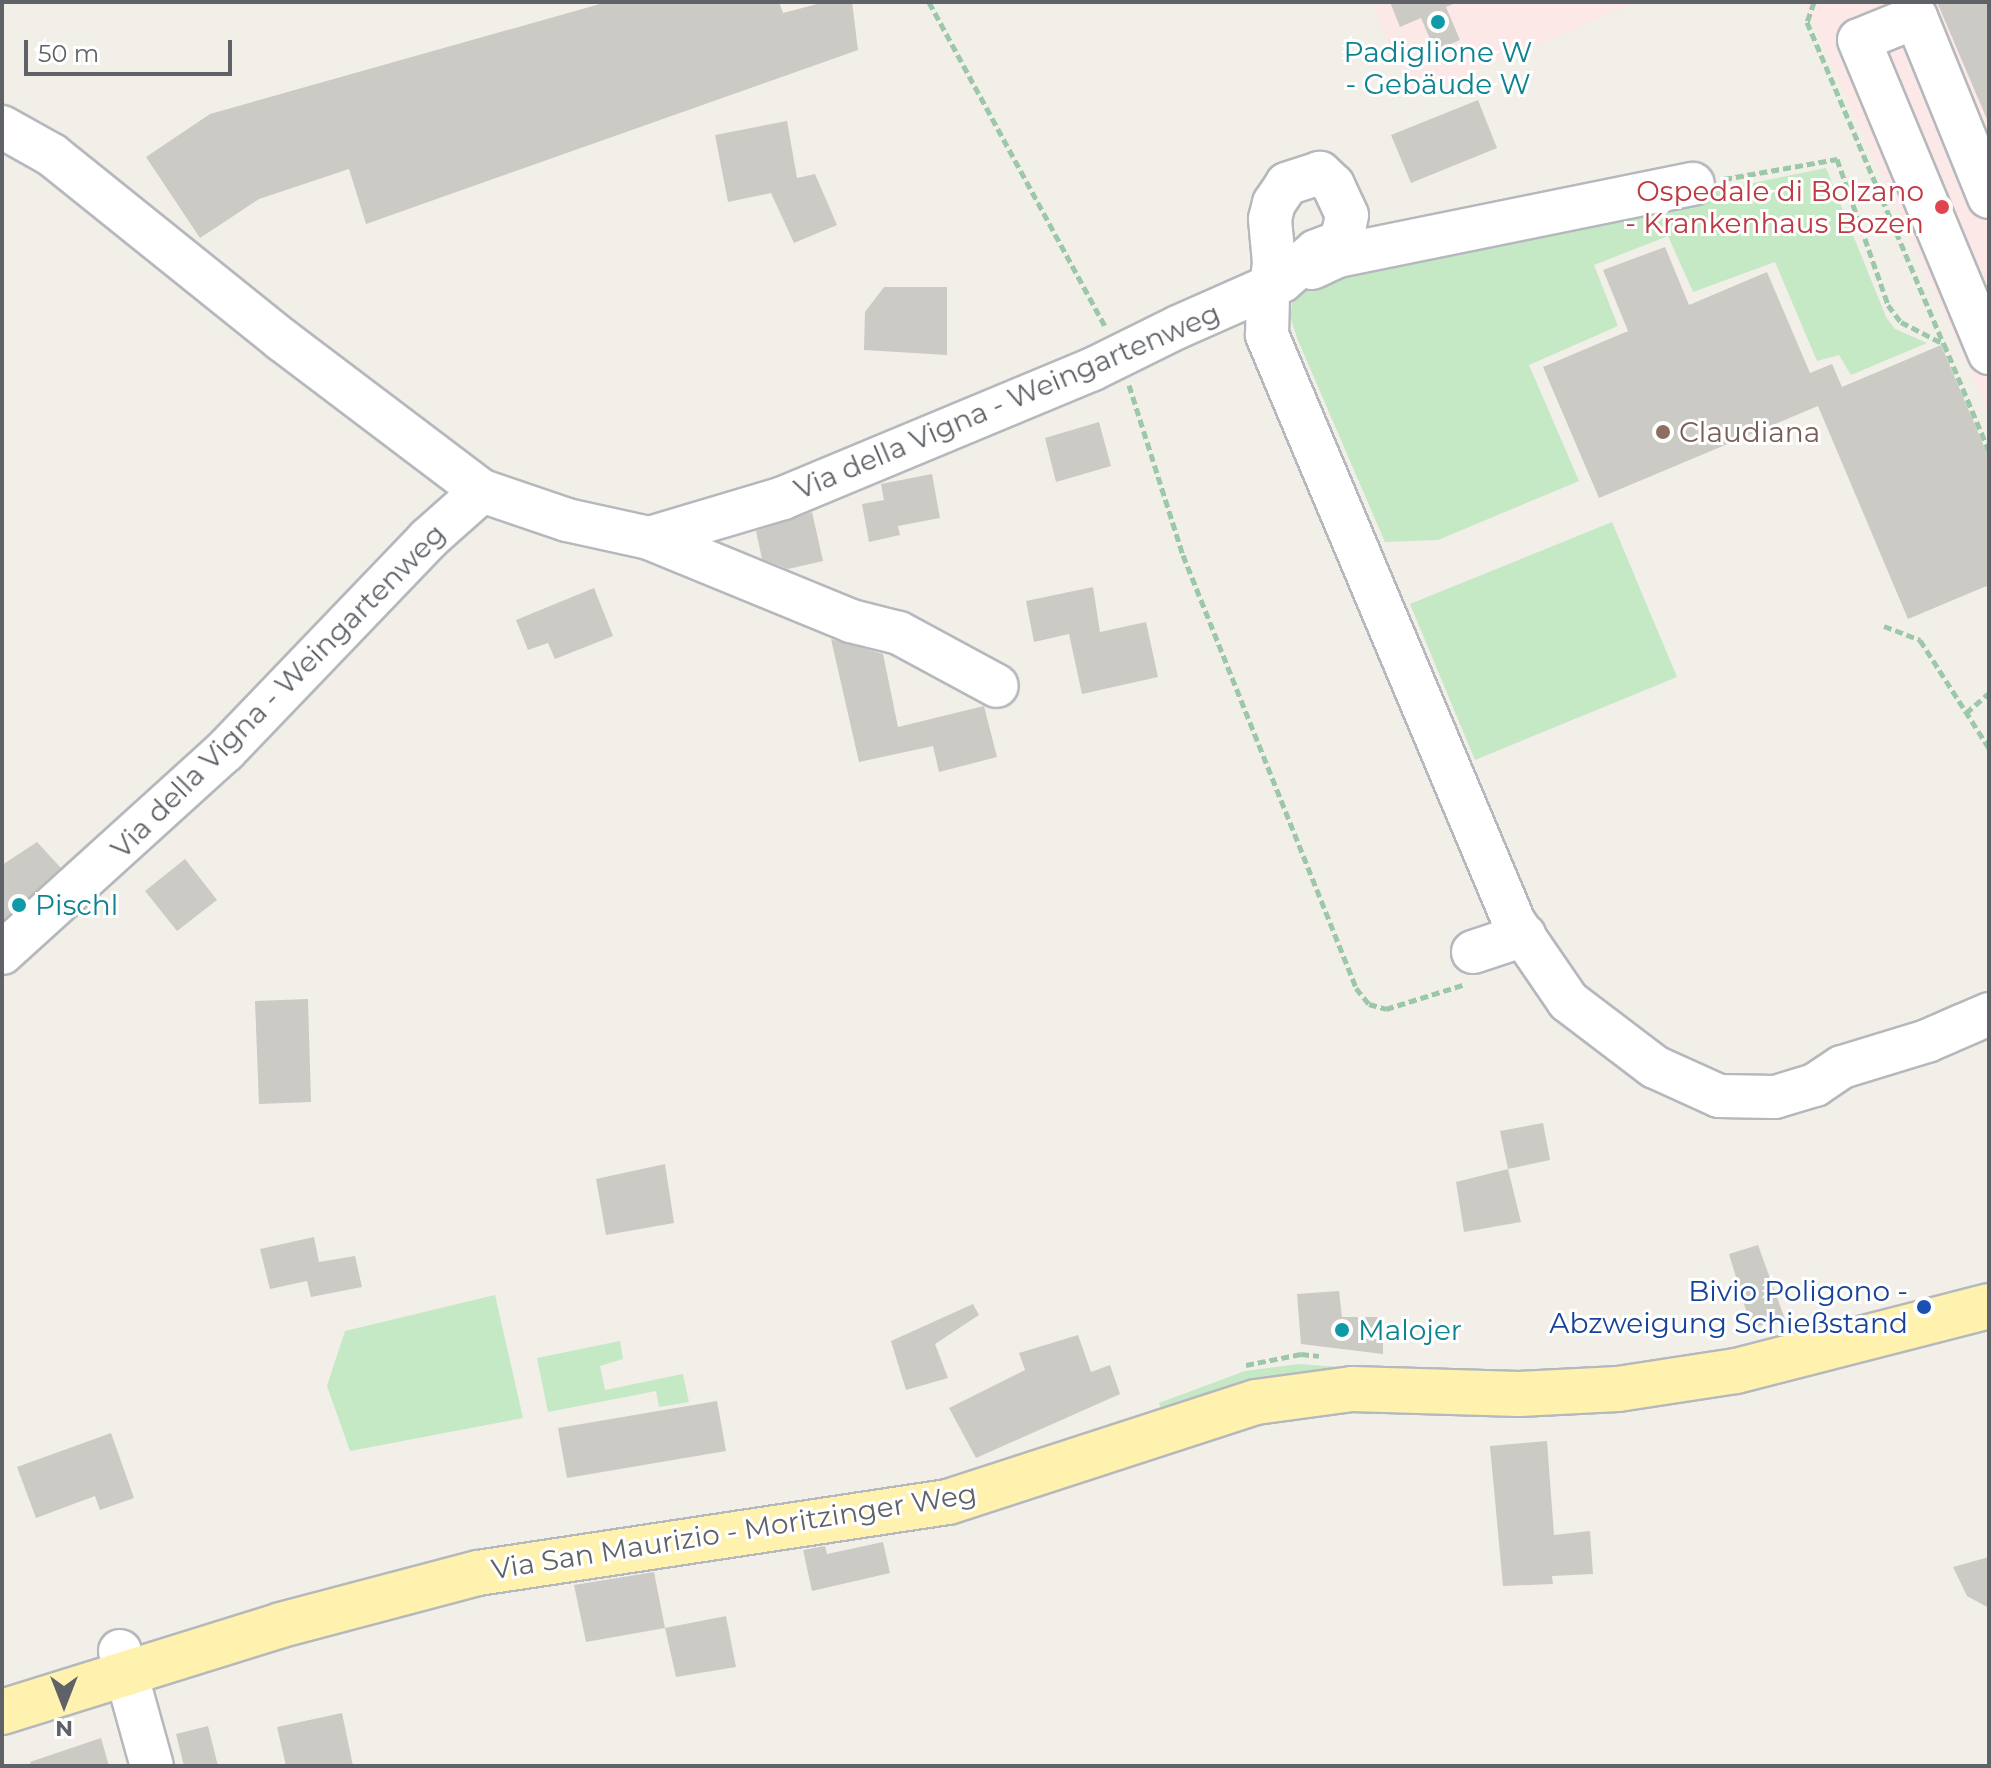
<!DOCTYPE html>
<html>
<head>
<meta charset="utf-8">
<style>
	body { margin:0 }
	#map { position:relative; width:1991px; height:1768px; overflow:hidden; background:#f1efe8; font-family:Montserrat,sans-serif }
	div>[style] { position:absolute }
	.medical>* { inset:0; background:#fce8e6 }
	.green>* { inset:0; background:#c5e8c5 }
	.building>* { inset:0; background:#cccac5 }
	.path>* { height:5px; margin-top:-2.5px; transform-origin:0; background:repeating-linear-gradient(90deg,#9cc7a9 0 8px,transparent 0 12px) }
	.roads { filter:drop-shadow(2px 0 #b5b8bc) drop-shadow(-2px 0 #b5b8bc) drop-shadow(0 2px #b5b8bc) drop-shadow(0 -2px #b5b8bc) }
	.minor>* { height:42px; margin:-21px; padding:0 21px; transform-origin:21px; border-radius:21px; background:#fff }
	.major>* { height:44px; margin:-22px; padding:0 22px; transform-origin:22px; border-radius:22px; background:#fff2af }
	.dots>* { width:22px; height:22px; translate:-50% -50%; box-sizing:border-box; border:4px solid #fff; border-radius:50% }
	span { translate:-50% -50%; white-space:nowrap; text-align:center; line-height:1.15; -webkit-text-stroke:6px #fff; paint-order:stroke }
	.culture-label { font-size:28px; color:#0d838f }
	.left { translate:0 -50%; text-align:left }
	.health-label { font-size:28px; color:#be3a42 }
	.right { translate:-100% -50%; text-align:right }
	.street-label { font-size:28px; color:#5f6368 }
	.education-label { font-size:28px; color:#785e54 }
	.transit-label { font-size:28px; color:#164399 }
	.frame { position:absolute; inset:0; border:4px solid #5f6368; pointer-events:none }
	.north { position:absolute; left:24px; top:1664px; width:80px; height:80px; -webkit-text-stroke:6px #fff; paint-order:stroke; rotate:180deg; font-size:22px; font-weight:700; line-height:32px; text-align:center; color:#5f6368 }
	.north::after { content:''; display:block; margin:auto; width:28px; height:36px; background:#5f6368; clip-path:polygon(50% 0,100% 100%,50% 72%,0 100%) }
	.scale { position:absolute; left:24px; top:40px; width:208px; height:36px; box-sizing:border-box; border:4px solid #5f6368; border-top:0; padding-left:10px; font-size:24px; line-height:28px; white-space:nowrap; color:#5f6368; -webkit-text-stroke:6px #fff; paint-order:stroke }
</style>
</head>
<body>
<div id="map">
	<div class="medical">
		<i style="clip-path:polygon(1372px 2px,1638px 2px,1412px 98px)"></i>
		<i style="clip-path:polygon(1803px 2px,1989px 2px,1989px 412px)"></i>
	</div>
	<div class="green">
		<i style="clip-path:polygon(1826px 168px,1886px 317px,1895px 329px,1927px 343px,1851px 375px,1839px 355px,1817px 361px,1775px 262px,1693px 292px,1668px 236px,1594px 265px,1618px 326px,1529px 365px,1579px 481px,1438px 540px,1385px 542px,1297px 338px,1290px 316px,1292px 303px,1303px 292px,1358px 264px)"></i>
		<i style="clip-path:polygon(1612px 522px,1677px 677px,1475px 760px,1410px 604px)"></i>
		<i style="clip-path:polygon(495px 1295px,523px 1418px,350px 1451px,327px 1386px,345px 1331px)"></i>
		<i style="clip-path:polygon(620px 1341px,623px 1359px,600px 1366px,605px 1390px,683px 1374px,689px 1402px,659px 1407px,656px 1391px,548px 1412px,537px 1358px)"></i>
		<i style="clip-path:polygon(1299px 1364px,1367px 1369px,1163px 1414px,1159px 1403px,1245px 1371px)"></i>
	</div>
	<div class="building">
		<i style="clip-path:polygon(607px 2px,779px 2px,783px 13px,825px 2px,852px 2px,858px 50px,366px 224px,349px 169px,259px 199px,200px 238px,146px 157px,210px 114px)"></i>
		<i style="clip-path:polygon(1390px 2px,1458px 2px,1446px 7px,1460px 40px,1435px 51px,1421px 18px,1400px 27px)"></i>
		<i style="clip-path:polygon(1937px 2px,1989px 2px,1989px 124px)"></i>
		<i style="clip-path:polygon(1478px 100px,1497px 148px,1411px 183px,1391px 135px)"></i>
		<i style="clip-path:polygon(787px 121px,797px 178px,815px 174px,837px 225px,794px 243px,771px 193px,728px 202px,715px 135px)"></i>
		<i style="clip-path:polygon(1665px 247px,1689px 305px,1767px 272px,1810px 373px,1832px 364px,1842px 387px,1941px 345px,1989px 458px,1989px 585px,1908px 619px,1818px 406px,1599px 498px,1543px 367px,1628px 331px,1603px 270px)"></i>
		<i style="clip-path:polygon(884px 287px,947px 287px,947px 355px,864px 350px,865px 312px)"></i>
		<i style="clip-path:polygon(1099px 422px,1111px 466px,1056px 482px,1045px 438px)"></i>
		<i style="clip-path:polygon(932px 474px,940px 518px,898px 526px,900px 535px,869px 542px,862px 504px,884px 500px,881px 484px)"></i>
		<i style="clip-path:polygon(812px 512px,823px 561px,788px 569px,762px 559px,756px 531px)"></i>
		<i style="clip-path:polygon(1093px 587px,1100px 632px,1146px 622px,1158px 677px,1082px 694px,1069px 634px,1034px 642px,1026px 601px)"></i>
		<i style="clip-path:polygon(594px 588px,613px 636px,555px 659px,548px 643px,528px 650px,516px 620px)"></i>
		<i style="clip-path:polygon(831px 639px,883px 654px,898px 727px,984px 706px,997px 757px,939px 772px,933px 746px,859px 762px)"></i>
		<i style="clip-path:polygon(37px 842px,61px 868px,2px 921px,2px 865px)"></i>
		<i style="clip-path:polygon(185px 859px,217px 900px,177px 931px,145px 891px)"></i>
		<i style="clip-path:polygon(308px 999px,311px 1102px,259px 1104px,255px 1001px)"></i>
		<i style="clip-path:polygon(1543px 1123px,1550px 1160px,1508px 1169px,1500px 1131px)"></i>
		<i style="clip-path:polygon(665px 1164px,674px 1223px,606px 1235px,596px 1179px)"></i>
		<i style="clip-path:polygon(1508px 1169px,1521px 1222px,1464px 1232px,1456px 1182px)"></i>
		<i style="clip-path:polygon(314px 1237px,319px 1262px,355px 1256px,362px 1287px,311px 1297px,307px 1281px,270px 1289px,260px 1249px)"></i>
		<i style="clip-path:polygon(1758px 1245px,1786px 1322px,1751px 1327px,1729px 1254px)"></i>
		<i style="clip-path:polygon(1339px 1291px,1342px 1317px,1383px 1317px,1383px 1354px,1301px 1344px,1297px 1294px)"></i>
		<i style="clip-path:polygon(973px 1304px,979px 1315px,935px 1344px,948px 1378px,906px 1390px,891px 1341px)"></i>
		<i style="clip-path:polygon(1078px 1335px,1091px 1372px,1110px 1365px,1120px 1394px,976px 1458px,949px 1408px,1025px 1370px,1019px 1353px)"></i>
		<i style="clip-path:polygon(717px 1401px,726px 1451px,567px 1478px,558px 1428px)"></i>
		<i style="clip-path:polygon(111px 1433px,134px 1498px,100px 1510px,95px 1496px,36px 1518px,17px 1467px)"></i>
		<i style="clip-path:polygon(1547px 1441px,1554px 1535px,1590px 1531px,1593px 1574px,1552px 1576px,1553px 1584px,1503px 1586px,1490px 1446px)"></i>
		<i style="clip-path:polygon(883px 1542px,890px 1573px,812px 1591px,803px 1550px,825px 1546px,827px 1554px)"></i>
		<i style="clip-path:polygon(1989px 1557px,1989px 1608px,1967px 1596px,1953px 1567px)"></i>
		<i style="clip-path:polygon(654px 1572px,665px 1628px,586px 1642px,574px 1585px)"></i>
		<i style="clip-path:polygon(726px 1616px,736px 1667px,676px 1677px,665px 1628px)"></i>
		<i style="clip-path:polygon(342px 1713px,353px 1766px,286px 1766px,277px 1727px)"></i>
		<i style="clip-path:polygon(208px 1726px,218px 1766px,184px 1766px,176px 1734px)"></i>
		<i style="clip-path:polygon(101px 1738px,109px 1766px,31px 1766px,30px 1762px)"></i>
	</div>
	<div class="path">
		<i style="left:929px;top:2px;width:371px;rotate:61.5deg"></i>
		<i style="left:1814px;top:2px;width:21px;rotate:109deg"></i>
		<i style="left:1807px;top:22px;width:350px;rotate:67deg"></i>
		<i style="left:1724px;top:179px;width:115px;rotate:-10deg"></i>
		<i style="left:1837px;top:159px;width:155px;rotate:70.7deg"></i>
		<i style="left:1888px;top:305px;width:21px;rotate:53deg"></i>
		<i style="left:1901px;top:322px;width:48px;rotate:27.1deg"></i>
		<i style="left:1944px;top:344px;width:116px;rotate:67.2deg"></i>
		<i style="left:1129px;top:385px;width:178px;rotate:72.4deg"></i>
		<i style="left:1183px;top:555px;width:466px;rotate:68.2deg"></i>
		<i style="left:1356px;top:988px;width:21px;rotate:51deg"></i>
		<i style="left:1369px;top:1004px;width:18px;rotate:16deg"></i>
		<i style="left:1386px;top:1009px;width:84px;rotate:-17.4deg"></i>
		<i style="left:1884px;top:626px;width:39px;rotate:21deg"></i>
		<i style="left:1920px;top:640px;width:128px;rotate:57.4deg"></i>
		<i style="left:1966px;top:713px;width:30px;rotate:-41deg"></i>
		<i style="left:1246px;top:1365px;width:56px;rotate:-11.3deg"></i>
		<i style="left:1301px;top:1354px;width:18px;rotate:6deg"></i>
	</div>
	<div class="roads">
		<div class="minor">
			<i style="left:2px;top:127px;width:57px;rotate:29.2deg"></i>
			<i style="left:52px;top:155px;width:295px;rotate:38.8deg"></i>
			<i style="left:282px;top:340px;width:251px;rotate:37.1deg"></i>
			<i style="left:482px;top:491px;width:90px;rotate:18.8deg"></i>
			<i style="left:567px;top:520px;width:84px;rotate:12.4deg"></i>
			<i style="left:649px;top:538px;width:140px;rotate:-16.6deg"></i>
			<i style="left:783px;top:498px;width:334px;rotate:-22.6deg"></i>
			<i style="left:1091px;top:370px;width:97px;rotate:-26.3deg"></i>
			<i style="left:1178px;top:327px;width:102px;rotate:-23.8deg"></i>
			<i style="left:1271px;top:286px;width:12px;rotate:-24deg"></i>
			<i style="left:1282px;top:281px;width:45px;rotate:-41.4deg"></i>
			<i style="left:1316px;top:251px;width:25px;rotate:-21deg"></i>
			<i style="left:1339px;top:242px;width:13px;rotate:-67deg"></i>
			<i style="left:1344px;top:230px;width:15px;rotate:-79deg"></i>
			<i style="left:1347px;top:215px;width:33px;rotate:-115deg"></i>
			<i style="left:1333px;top:185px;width:18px;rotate:-137deg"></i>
			<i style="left:1320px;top:173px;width:35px;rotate:162deg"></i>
			<i style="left:1287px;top:184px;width:23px;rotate:124deg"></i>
			<i style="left:1274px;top:203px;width:16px;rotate:104deg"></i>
			<i style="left:1270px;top:219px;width:44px;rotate:84.8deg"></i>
			<i style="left:1274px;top:263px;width:23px;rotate:97deg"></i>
			<i style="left:1271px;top:286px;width:9px;rotate:108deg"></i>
			<i style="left:1268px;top:295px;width:40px;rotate:91.4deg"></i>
			<i style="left:1267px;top:335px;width:637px;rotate:67.18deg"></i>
			<i style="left:1514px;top:922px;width:96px;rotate:55.6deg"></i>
			<i style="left:1568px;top:1001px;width:109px;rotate:37.2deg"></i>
			<i style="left:1655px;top:1067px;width:70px;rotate:24.4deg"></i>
			<i style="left:1719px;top:1096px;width:56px;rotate:1deg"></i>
			<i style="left:1775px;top:1097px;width:42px;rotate:-16.7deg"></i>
			<i style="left:1815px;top:1085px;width:32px;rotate:-34deg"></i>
			<i style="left:1842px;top:1067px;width:89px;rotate:-17deg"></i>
			<i style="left:1927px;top:1041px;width:68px;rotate:-23.5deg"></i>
			<i style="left:1989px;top:197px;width:194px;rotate:-112.1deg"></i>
			<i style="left:1916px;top:17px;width:61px;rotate:158deg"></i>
			<i style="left:1859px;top:40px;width:339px;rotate:67.4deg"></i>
			<i style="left:1312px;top:268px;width:29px;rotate:-25deg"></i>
			<i style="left:1338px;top:256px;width:362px;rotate:-11.5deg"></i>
			<i style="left:649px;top:538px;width:218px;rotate:22.3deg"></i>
			<i style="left:851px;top:621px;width:49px;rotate:14deg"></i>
			<i style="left:899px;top:633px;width:111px;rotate:28.4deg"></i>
			<i style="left:1473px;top:952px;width:54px;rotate:-18.4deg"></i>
			<i style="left:2px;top:953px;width:301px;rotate:-42.2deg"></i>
			<i style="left:225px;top:751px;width:294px;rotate:-46.2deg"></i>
			<i style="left:428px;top:539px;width:72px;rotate:-41.6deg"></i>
			<i style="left:120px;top:1651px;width:119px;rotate:74.5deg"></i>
		</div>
		<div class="major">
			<i style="left:2px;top:1712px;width:292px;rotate:-17.3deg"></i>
			<i style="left:281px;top:1625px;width:204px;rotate:-14.8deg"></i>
			<i style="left:478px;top:1573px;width:475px;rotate:-8.6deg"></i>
			<i style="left:948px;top:1502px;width:324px;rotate:-18deg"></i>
			<i style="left:1256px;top:1402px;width:97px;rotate:-7.7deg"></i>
			<i style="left:1352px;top:1389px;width:167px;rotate:1.7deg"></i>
			<i style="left:1519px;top:1394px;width:99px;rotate:-2.9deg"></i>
			<i style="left:1618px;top:1389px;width:119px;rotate:-8.7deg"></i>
			<i style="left:1736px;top:1371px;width:261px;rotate:-14.4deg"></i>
		</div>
	</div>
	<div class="dots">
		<i style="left:1438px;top:22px;background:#0f9aa8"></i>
		<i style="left:1942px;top:207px;background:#e0444e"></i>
		<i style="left:1663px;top:432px;background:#8d6e63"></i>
		<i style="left:19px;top:905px;background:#0f9aa8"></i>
		<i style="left:1924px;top:1307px;background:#1a4fb4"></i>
		<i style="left:1342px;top:1330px;background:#0f9aa8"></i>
	</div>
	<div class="culture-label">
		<span style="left:1438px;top:68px">Padiglione W<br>- Gebäude W</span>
		<span class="left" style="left:35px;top:905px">Pischl</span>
		<span class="left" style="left:1358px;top:1330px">Malojer</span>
	</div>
	<div class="health-label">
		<span class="right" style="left:1924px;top:207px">Ospedale di Bolzano<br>- Krankenhaus Bozen</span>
	</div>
	<div class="street-label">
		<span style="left:1007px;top:401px;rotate:-23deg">Via della Vigna - Weingartenweg</span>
		<span style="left:278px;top:691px;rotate:-45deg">Via della Vigna - Weingartenweg</span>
		<span style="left:734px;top:1531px;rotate:-9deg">Via San Maurizio - Moritzinger Weg</span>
	</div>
	<div class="education-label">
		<span class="left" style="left:1679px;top:432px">Claudiana</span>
	</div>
	<div class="transit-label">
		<span class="right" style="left:1908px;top:1307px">Bivio Poligono -<br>Abzweigung Schießstand</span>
	</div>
	<div class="frame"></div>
	<div class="north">N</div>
	<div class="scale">50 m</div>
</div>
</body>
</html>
